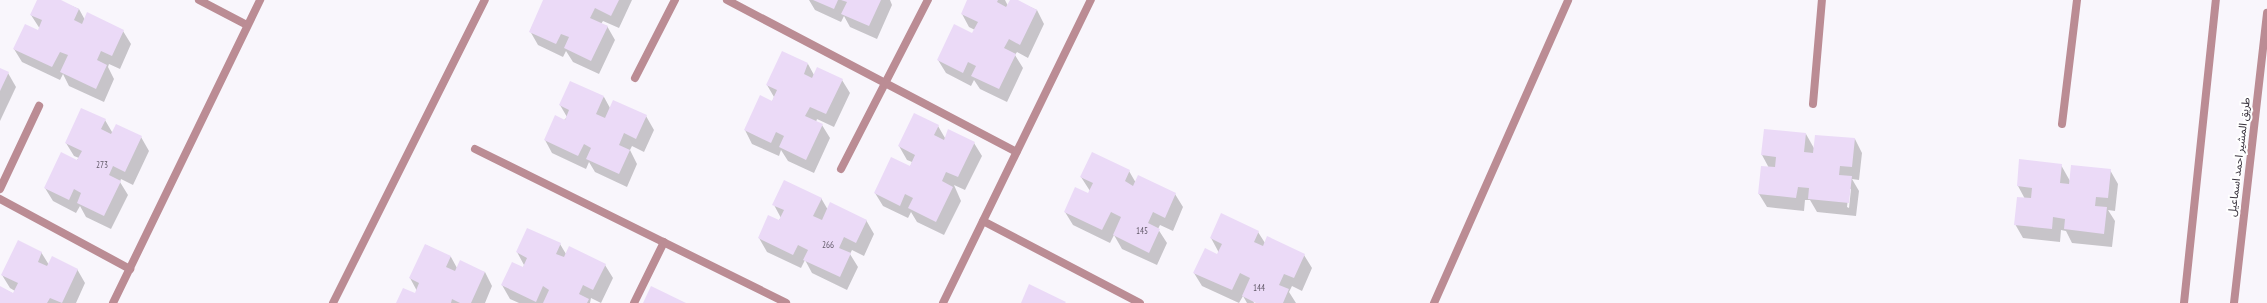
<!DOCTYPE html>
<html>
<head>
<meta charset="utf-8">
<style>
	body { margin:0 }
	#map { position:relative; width:2267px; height:303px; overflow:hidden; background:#f9f6fc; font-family:"PT Sans Narrow","Noto Sans Arabic",sans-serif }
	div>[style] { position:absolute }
	.shadow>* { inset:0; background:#0003 }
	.building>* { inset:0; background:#ebdaf7 }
	.service>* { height:8px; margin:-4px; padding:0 4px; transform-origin:4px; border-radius:4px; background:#bb8c94 }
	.minor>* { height:8px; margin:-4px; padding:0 4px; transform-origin:4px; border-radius:4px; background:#bb8c94 }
	.tertiary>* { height:8px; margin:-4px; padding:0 4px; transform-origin:4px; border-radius:4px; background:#bb8c94 }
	span { translate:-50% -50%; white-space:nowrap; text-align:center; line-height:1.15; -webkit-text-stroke:4px #fff; paint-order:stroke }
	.number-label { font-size:9px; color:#625a69 }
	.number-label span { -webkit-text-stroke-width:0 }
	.street-label { font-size:11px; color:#352f3a }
</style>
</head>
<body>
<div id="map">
	<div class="shadow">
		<i style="clip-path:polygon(38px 0,58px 0,79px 9px,85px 20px,123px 31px,131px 44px,120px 69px,109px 64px,108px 67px,114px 79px,104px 102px,69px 86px,63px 74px,60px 80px,22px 62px,14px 49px,38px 31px,40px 29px,31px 15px)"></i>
		<i style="clip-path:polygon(544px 0,632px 0,619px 28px,603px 21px,601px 24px,607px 26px,615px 40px,599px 74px,573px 62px,566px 51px,563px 57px,538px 45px,530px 31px)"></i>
		<i style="clip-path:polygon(809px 0,890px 0,892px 5px,877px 39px,850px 27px,844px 16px,841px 22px,815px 10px)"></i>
		<i style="clip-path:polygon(968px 0,1005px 0,1008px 6px,1011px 0,1015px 0,1037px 10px,1044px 24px,1028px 58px,1017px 52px,1015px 55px,1023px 68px,1007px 102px,980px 89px,974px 80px,971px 86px,946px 73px,938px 60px,973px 35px,975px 30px,969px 27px,962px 14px)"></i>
		<i style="clip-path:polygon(808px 64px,814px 75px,842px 80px,850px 93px,834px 127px,817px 119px,816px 122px,822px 125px,830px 138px,814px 173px,788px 161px,781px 150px,779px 156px,752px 144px,745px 130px,772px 102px,774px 97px,767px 85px)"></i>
		<i style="clip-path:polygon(0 69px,8px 73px,16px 87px,0 121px)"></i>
		<i style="clip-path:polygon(604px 97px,610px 108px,646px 116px,654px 130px,644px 152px,632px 146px,630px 150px,637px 164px,627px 187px,595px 172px,589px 162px,586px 169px,552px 153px,545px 140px,567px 117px,560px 105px)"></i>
		<i style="clip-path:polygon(105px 120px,112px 132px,141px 137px,149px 151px,133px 185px,121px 179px,120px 182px,128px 195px,111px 229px,86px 217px,80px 206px,76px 213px,53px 201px,45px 188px,79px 158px,74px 156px,66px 143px)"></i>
		<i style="clip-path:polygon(938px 126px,945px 138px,974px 143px,982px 156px,965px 190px,954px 185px,961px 201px,944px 235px,917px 222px,911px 212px,908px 218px,883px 206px,875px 193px,910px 167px,912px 162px,907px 160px,899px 146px)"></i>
		<i style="clip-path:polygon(evenodd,1806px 134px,1815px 150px,1855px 139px,1862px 153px,1859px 180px,1852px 179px,1859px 191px,1856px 216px,1817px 212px,1810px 200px,1805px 200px,1804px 211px,1767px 207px,1759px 194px,1769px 168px,1762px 155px,1806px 134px,1849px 189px,1851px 189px,1849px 208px,1847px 207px,1849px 189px)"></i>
		<i style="clip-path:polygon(2061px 165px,2070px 181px,2110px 170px,2118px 184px,2115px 211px,2108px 210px,2115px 221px,2112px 247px,2072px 243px,2066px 231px,2061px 230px,2060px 242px,2023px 238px,2015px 224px,2025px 199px,2018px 186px)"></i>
		<i style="clip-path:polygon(1129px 171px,1136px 183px,1175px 194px,1183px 207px,1173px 231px,1160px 225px,1158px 229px,1167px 243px,1157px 265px,1122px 249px,1114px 235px,1110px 243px,1073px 225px,1065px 212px,1089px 194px,1090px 191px,1081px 177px)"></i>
		<i style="clip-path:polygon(821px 198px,828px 210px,866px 220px,874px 234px,864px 256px,852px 250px,850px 254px,858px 267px,847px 290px,812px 273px,805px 260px,801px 268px,767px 252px,759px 238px,781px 218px,774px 205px)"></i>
		<i style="clip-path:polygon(1258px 232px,1265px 243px,1304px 255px,1312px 268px,1302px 291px,1292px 286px,1289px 292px,1296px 303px,1259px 303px,1253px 300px,1254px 303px,1247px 303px,1243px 296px,1239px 303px,1202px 286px,1194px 273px,1218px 255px,1218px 251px,1211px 238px)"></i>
		<i style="clip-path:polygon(560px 244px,566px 254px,605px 265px,613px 278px,601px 303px,591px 298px,590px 303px,519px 303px,510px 299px,502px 285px,523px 268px,524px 265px,517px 252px)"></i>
		<i style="clip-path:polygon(426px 245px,451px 257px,457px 268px,485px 272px,492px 286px,485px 303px,397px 303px,415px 295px,417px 291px,410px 278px)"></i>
		<i style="clip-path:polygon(41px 252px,49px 265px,77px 269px,85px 283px,76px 303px,0 303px,0 287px,14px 294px,15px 291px,10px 288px,2px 275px)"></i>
	</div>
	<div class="building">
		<i style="clip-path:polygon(37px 0,61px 0,79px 9px,74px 20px,82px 24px,87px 12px,124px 30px,112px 56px,101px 51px,97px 60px,107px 65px,96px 89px,60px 72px,68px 55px,60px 52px,52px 67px,13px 49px,25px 24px,38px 30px,42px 20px,30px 15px)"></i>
		<i style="clip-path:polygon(543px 0,619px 0,611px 16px,595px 8px,590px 18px,608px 26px,591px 61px,564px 48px,569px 37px,561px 34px,556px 44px,529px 32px)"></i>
		<i style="clip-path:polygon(813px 0,838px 0,834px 9px)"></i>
		<i style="clip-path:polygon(841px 0,881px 0,869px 26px,841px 14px,847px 2px)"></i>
		<i style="clip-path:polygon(967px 0,998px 0,997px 2px,1006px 7px,1010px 0,1018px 0,1037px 10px,1020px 45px,1009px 39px,1004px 48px,1016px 54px,999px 89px,971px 76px,976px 66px,968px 62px,963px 73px,937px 60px,954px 24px,972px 33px,978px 22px,961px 14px)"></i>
		<i style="clip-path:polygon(782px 51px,808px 63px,804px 74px,812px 78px,817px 67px,843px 79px,826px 114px,810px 107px,805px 116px,823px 124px,806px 160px,779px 147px,784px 136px,776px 132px,771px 143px,744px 130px,760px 95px,772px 101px,777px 90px,766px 85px)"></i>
		<i style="clip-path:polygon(0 68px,9px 72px,0 91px)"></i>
		<i style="clip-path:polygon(570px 81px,604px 96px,596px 114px,605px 118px,613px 100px,647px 115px,636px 139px,624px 133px,619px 145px,630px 150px,619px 174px,586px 159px,591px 148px,584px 144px,578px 156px,544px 140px,555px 115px,565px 120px,569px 110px,559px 105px)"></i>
		<i style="clip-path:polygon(81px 108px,106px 119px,101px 129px,111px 134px,116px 124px,142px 136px,125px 172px,113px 166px,109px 175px,121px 181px,104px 216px,77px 203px,81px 193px,74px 189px,69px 200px,44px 188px,61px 152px,77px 160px,82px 151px,65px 143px)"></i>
		<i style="clip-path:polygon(914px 113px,939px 125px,934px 135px,944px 140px,948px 129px,975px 142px,958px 177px,946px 172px,942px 181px,953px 187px,936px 222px,908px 208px,913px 198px,905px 194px,900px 206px,874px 193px,891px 157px,910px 166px,915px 155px,898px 146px)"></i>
		<i style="clip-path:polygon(1764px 129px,1806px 133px,1804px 152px,1813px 153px,1815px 135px,1855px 138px,1852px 167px,1840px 166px,1839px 175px,1852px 176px,1849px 203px,1808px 199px,1809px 188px,1798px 187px,1796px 198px,1758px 194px,1761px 166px,1775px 167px,1776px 157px,1761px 155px)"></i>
		<i style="clip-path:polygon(1092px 152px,1130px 170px,1125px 181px,1133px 186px,1138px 175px,1176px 193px,1165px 218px,1153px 212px,1148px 223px,1160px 229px,1149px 253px,1113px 235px,1121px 217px,1111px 212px,1102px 230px,1064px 212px,1075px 187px,1088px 193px,1093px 183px,1080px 177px)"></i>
		<i style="clip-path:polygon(2019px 159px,2062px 164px,2060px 183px,2069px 184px,2071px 165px,2111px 169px,2108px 198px,2096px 197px,2095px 206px,2107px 207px,2104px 234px,2064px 229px,2065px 219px,2053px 217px,2052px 229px,2014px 225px,2017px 197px,2031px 198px,2032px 188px,2017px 186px)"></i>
		<i style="clip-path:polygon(784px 180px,822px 198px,813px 216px,822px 220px,830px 202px,867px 220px,856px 243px,844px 237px,839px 248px,851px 253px,840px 277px,803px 260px,808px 250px,798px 245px,793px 255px,758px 238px,768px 215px,779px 220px,784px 210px,772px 205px)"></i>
		<i style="clip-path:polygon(1221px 213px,1259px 231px,1254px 242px,1263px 246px,1267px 236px,1305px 254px,1294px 278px,1284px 274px,1279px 285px,1289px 289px,1283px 303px,1256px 303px,1242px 296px,1250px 278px,1240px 273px,1232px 290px,1193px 273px,1205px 248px,1217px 254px,1222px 244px,1210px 238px)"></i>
		<i style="clip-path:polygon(527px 228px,561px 243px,556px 254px,564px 257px,569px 246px,606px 264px,593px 290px,583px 285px,579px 294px,589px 299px,587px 303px,543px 303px,549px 290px,543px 286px,536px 302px,501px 285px,512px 262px,523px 267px,527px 258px,516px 252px)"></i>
		<i style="clip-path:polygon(18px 240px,42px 252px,38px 262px,47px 266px,52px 256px,78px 269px,62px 303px,50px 298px,47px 303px,0 303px,0 286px,13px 293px,18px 283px,1px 275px)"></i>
		<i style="clip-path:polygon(425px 244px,451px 256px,446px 267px,455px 271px,460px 260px,485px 272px,471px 303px,460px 303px,452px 299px,451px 303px,396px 303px,403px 288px,415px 293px,419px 283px,409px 278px)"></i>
		<i style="clip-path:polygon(1029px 284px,1066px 302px,1065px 303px,1021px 303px)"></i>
		<i style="clip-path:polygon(651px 286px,686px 303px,643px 303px)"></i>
	</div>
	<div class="service">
		<i style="left:635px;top:78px;width:88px;rotate:-62.9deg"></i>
		<i style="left:1813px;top:104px;width:104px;rotate:-85.1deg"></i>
		<i style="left:2062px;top:124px;width:125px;rotate:-83.1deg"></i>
		<i style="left:841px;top:169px;width:190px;rotate:-62.8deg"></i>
		<i style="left:0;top:189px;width:92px;rotate:-64.8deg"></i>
	</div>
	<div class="minor">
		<i style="left:199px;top:0;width:54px;rotate:27.5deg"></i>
		<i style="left:727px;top:0;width:327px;rotate:27.7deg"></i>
		<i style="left:475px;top:149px;width:347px;rotate:26.3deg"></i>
		<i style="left:0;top:199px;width:148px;rotate:28.3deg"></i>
		<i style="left:983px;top:221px;width:177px;rotate:27.6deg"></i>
		<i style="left:113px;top:303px;width:337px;rotate:-64.1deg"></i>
		<i style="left:333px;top:303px;width:339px;rotate:-63.4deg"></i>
		<i style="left:634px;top:303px;width:68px;rotate:-63.8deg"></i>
		<i style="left:943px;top:303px;width:337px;rotate:-64deg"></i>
		<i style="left:1434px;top:303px;width:331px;rotate:-66.1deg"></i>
		<i style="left:2184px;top:303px;width:305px;rotate:-84deg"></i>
	</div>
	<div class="tertiary">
		<i style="left:2234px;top:303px;width:292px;rotate:-83.5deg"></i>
	</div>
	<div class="number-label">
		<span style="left:102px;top:165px">273</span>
		<span style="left:1142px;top:231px">145</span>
		<span style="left:828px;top:245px">266</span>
		<span style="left:1259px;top:288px">144</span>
	</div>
	<div class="street-label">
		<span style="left:2239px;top:157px;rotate:-83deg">طريق المشير احمد اسماعيل</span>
	</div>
</div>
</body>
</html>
